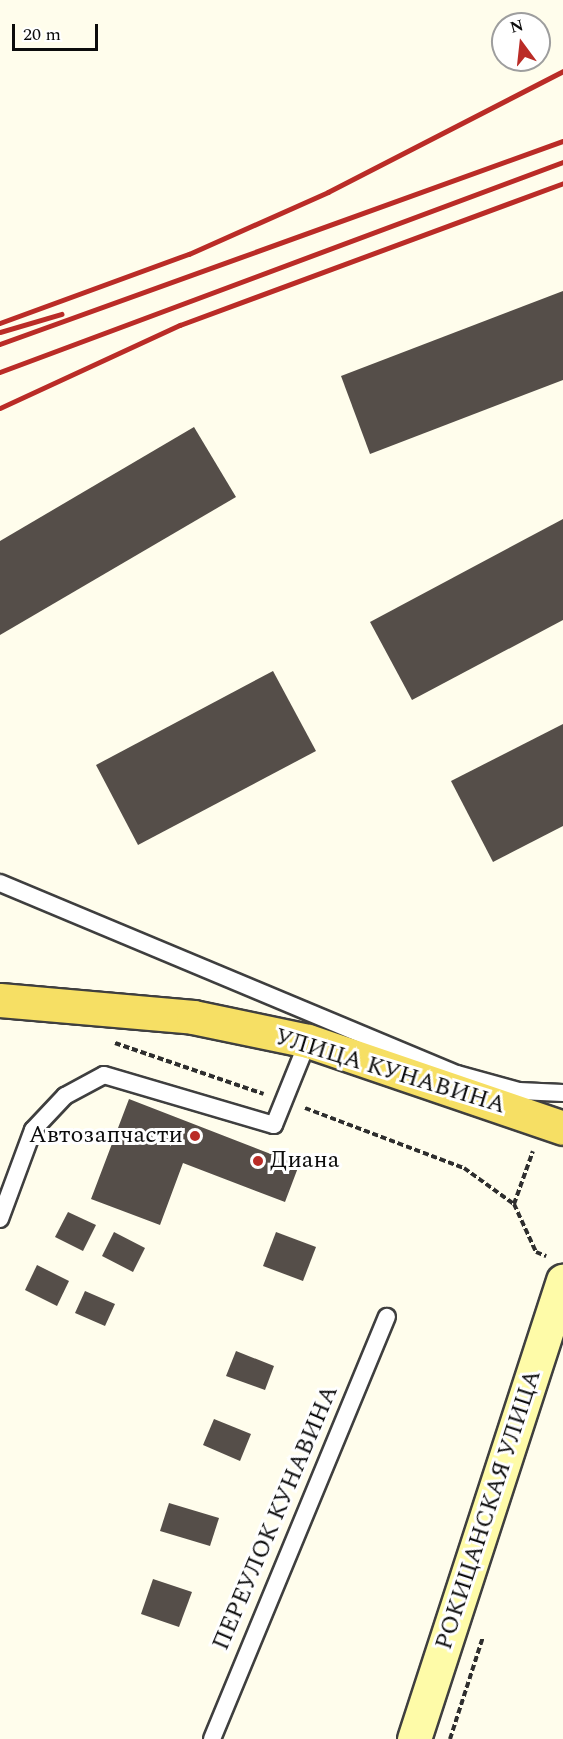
<!DOCTYPE html>
<html>
<head>
<meta charset="utf-8">
<style>
	body { margin:0 }
	#map { position:relative; width:563px; height:1739px; overflow:hidden; background:#fffdec; font-family:Spectral,serif }
	div>[style] { position:absolute }
	.building>* { inset:0; background:#554e49 }
	.path>* { height:4px; margin-top:-2px; transform-origin:0; background:repeating-linear-gradient(90deg,#2e2e2e 0 6px,transparent 0 9px) }
	.roads { filter:drop-shadow(2px 0 #3f3f3f) drop-shadow(-2px 0 #3f3f3f) drop-shadow(0 2px #3f3f3f) drop-shadow(0 -2px #3f3f3f) }
	.lane>* { height:16px; margin:-8px; padding:0 8px; transform-origin:8px; border-radius:8px; background:#fff }
	.secondary>* { height:33px; margin:-16.5px; padding:0 16.5px; transform-origin:16.5px; border-radius:16.5px; background:#fefba8 }
	.primary>* { height:33px; margin:-16.5px; padding:0 16.5px; transform-origin:16.5px; border-radius:16.5px; background:#f6df64 }
	.rail>* { height:4.5px; margin:-2.25px; padding:0 2.25px; transform-origin:2.25px; border-radius:2.25px; background:#ba2c27 }
	.dots>* { width:16px; height:16px; translate:-50% -50%; box-sizing:border-box; border:3px solid #fff; border-radius:50% }
	span { translate:-50% -50%; white-space:nowrap; text-align:center; line-height:1.15; -webkit-text-stroke:6px #fff; paint-order:stroke }
	.street-label { font-size:24px; color:#0c0c0c }
	.poi-label { font-size:24px; color:#0c0c0c }
	.right { translate:-100% -50%; text-align:right }
	.left { translate:0 -50%; text-align:left }
	.north { position:absolute; left:491px; top:12px; width:60px; height:60px; box-sizing:border-box; background:#fff; border:2px solid #9e9e9e; border-radius:50%; rotate:345deg; font-size:16px; font-weight:700; line-height:24px; text-align:center; color:#0c0c0c }
	.north::after { content:''; display:block; margin:auto; width:21px; height:27px; background:#ba2c27; clip-path:polygon(50% 0,100% 100%,50% 72%,0 100%) }
	.scale { position:absolute; left:12px; top:24px; width:86px; height:27px; box-sizing:border-box; border:3px solid #0c0c0c; border-top:0; padding-left:8px; font-size:18px; line-height:21px; white-space:nowrap; color:#0c0c0c; -webkit-text-stroke:4px #fff; paint-order:stroke }
</style>
</head>
<body>
<div id="map">
	<div class="building">
		<i style="clip-path:polygon(563px 291px,563px 380px,370px 454px,341px 376px)"></i>
		<i style="clip-path:polygon(194px 427px,236px 497px,0 635px,0 541px)"></i>
		<i style="clip-path:polygon(563px 519px,563px 620px,412px 700px,370px 622px)"></i>
		<i style="clip-path:polygon(273px 671px,316px 751px,138px 845px,96px 765px)"></i>
		<i style="clip-path:polygon(563px 724px,563px 826px,493px 862px,451px 781px)"></i>
		<i style="clip-path:polygon(129px 1099px,299px 1165px,285px 1202px,183px 1163px,160px 1225px,91px 1199px)"></i>
		<i style="clip-path:polygon(68px 1212px,96px 1225px,83px 1251px,55px 1237px)"></i>
		<i style="clip-path:polygon(114px 1232px,145px 1248px,133px 1272px,102px 1256px)"></i>
		<i style="clip-path:polygon(276px 1232px,316px 1247px,303px 1281px,263px 1266px)"></i>
		<i style="clip-path:polygon(37px 1265px,69px 1281px,57px 1306px,25px 1290px)"></i>
		<i style="clip-path:polygon(85px 1291px,115px 1304px,105px 1326px,75px 1313px)"></i>
		<i style="clip-path:polygon(236px 1351px,274px 1366px,265px 1390px,226px 1376px)"></i>
		<i style="clip-path:polygon(214px 1419px,251px 1434px,240px 1461px,203px 1445px)"></i>
		<i style="clip-path:polygon(169px 1503px,219px 1518px,210px 1546px,160px 1531px)"></i>
		<i style="clip-path:polygon(153px 1579px,192px 1592px,179px 1627px,141px 1614px)"></i>
	</div>
	<div class="path">
		<i style="left:115px;top:1043px;width:157px;rotate:18.9deg"></i>
		<i style="left:305px;top:1108px;width:170px;rotate:20.7deg"></i>
		<i style="left:464px;top:1168px;width:62px;rotate:35.8deg"></i>
		<i style="left:514px;top:1204px;width:53px;rotate:65.4deg"></i>
		<i style="left:536px;top:1252px;width:11px;rotate:22deg"></i>
		<i style="left:514px;top:1204px;width:56px;rotate:-70.3deg"></i>
		<i style="left:450px;top:1739px;width:107px;rotate:-72.1deg"></i>
	</div>
	<div class="roads">
		<div class="lane">
			<i style="left:0;top:883px;width:495px;rotate:22.7deg"></i>
			<i style="left:457px;top:1074px;width:64px;rotate:15.3deg"></i>
			<i style="left:519px;top:1091px;width:44px;rotate:2.6deg"></i>
			<i style="left:0;top:1219px;width:95px;rotate:-69.7deg"></i>
			<i style="left:33px;top:1130px;width:47px;rotate:-46.7deg"></i>
			<i style="left:65px;top:1096px;width:44px;rotate:-28.3deg"></i>
			<i style="left:104px;top:1075px;width:177px;rotate:16.4deg"></i>
			<i style="left:274px;top:1125px;width:91px;rotate:-68deg"></i>
			<i style="left:212px;top:1739px;width:457px;rotate:-67.5deg"></i>
		</div>
		<div class="secondary">
			<i style="left:414px;top:1739px;width:482px;rotate:-72deg"></i>
		</div>
		<div class="primary">
			<i style="left:0;top:1000px;width:194px;rotate:5deg"></i>
			<i style="left:193px;top:1017px;width:117px;rotate:11.8deg"></i>
			<i style="left:308px;top:1041px;width:269px;rotate:18.8deg"></i>
		</div>
	</div>
	<div class="rail">
		<i style="left:0;top:323px;width:201px;rotate:-20.1deg"></i>
		<i style="left:189px;top:254px;width:152px;rotate:-24deg"></i>
		<i style="left:328px;top:192px;width:264px;rotate:-27.2deg"></i>
		<i style="left:0;top:332px;width:64px;rotate:-16.4deg"></i>
		<i style="left:0;top:344px;width:598px;rotate:-19.83deg"></i>
		<i style="left:0;top:372px;width:601px;rotate:-20.46deg"></i>
		<i style="left:0;top:408px;width:198px;rotate:-24.8deg"></i>
		<i style="left:180px;top:325px;width:408px;rotate:-20.3deg"></i>
	</div>
	<div class="dots">
		<i style="left:195px;top:1136px;background:#ba2c27"></i>
		<i style="left:258px;top:1161px;background:#ba2c27"></i>
	</div>
	<div class="street-label">
		<span style="left:390px;top:1072px;rotate:17deg">УЛИЦА КУНАВИНА</span>
		<span style="left:489px;top:1510px;rotate:-72deg">РОКИЦАНСКАЯ УЛИЦА</span>
		<span style="left:276px;top:1518px;rotate:-67deg">ПЕРЕУЛОК КУНАВИНА</span>
	</div>
	<div class="poi-label">
		<span class="right" style="left:183px;top:1136px">Автозапчасти</span>
		<span class="left" style="left:270px;top:1161px">Диана</span>
	</div>
	<div class="north">N</div>
	<div class="scale">20 m</div>
</div>
</body>
</html>
